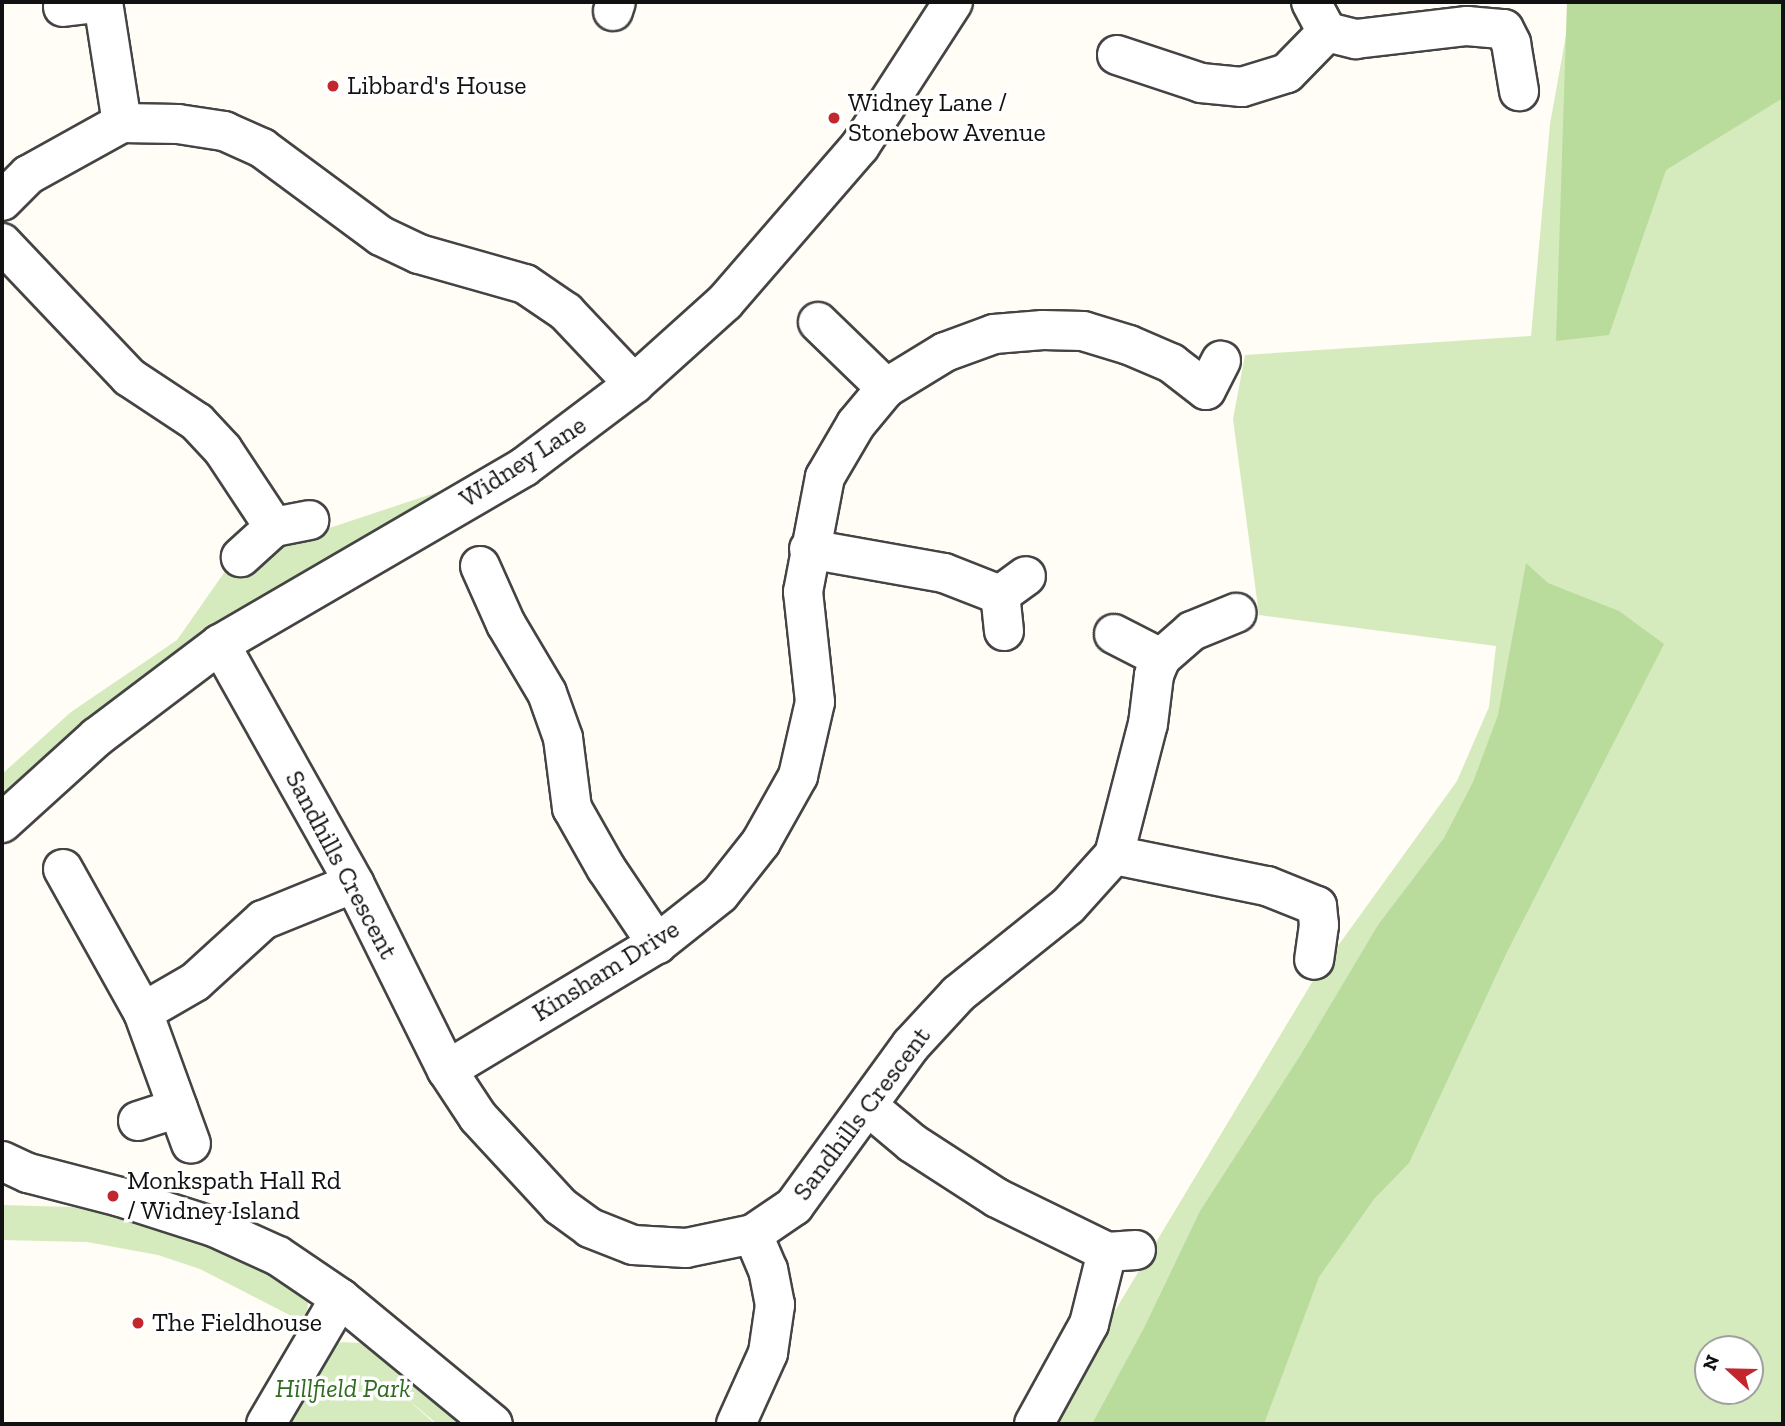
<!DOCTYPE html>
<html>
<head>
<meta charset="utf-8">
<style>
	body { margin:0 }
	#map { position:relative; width:1785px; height:1426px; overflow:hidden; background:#fffdf5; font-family:"Zilla Slab",serif }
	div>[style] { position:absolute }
	.green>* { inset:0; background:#d5ebbd }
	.forest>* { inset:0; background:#b9dc9c }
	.roads { filter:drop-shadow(2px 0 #444) drop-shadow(-2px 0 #444) drop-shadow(0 2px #444) drop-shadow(0 -2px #444) }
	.minor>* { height:38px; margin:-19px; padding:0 19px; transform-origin:19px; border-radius:19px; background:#fff }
	.dots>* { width:19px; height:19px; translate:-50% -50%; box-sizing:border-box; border:4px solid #fff; border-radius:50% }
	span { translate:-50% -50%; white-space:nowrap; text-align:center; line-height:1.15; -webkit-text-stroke:7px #fff; paint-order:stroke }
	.poi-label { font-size:26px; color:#111 }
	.left { translate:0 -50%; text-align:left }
	.street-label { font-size:26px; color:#111 }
	.park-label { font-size:26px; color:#2f6b1f; font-style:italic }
	.frame { position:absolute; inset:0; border:4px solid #111; pointer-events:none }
	.north { position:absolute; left:1694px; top:1335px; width:70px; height:70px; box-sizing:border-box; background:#fff; border:2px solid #a0a0a0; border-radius:50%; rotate:292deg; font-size:19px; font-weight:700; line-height:28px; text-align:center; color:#111 }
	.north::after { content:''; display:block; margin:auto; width:24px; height:32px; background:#c4262e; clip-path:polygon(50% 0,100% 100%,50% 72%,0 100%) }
</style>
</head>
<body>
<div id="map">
	<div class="green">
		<i style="clip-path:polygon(evenodd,1572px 2px,1783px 2px,1783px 1424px,1047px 1424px,1314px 979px,1457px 781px,1489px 707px,1496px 646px,1259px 615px,1233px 419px,1245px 355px,1531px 336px,1550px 124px,1572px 2px,1708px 1349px,1750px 1349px,1750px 1391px,1708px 1391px,1708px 1349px)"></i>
		<i style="clip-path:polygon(477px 479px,2px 815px,2px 774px,71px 712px,177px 640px,233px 560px)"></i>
		<i style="clip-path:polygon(2px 1205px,72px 1207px,140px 1220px,228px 1247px,297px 1285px,308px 1301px,307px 1324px,200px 1269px,158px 1255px,87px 1242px,2px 1240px)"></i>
		<i style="clip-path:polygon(342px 1342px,378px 1344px,475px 1424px,437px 1424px,405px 1397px,435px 1424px,283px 1424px,327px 1348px)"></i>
	</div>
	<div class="forest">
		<i style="clip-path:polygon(1567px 2px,1783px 2px,1783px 98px,1666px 170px,1609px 335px,1556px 341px)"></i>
		<i style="clip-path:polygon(1526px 563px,1548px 583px,1619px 611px,1664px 644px,1507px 952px,1409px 1163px,1374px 1199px,1319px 1277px,1264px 1424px,1092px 1424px,1144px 1328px,1200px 1211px,1300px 1056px,1378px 925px,1444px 838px,1473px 782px,1498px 715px)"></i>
	</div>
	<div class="roads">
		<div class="minor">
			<i style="left:103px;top:2px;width:122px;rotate:81.1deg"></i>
			<i style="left:1311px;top:2px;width:34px;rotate:62deg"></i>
			<i style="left:1327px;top:32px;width:30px;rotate:14deg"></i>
			<i style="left:1356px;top:39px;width:112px;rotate:-6.7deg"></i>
			<i style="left:1467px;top:26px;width:37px;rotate:5deg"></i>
			<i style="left:1504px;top:29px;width:16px;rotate:63deg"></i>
			<i style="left:1511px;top:43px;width:49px;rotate:80.5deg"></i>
			<i style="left:63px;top:7px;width:40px;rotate:-7.1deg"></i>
			<i style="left:613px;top:11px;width:9px;rotate:-72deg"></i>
			<i style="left:1117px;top:55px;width:89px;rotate:18.4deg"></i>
			<i style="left:1201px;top:83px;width:41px;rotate:5.6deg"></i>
			<i style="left:1242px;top:87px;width:47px;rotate:-17.3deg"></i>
			<i style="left:1287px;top:73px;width:57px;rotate:-45.7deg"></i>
			<i style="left:2px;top:201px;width:37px;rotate:-45deg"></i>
			<i style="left:28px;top:175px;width:107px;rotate:-29deg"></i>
			<i style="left:122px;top:123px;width:56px;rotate:1deg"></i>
			<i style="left:178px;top:124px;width:47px;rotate:8.7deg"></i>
			<i style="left:224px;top:131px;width:42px;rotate:24.1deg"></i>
			<i style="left:262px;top:148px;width:148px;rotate:36.5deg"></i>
			<i style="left:381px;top:236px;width:42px;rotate:25.3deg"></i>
			<i style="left:419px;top:254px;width:110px;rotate:15.8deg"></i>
			<i style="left:525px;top:284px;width:50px;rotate:34.3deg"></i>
			<i style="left:566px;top:312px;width:99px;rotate:46.6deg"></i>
			<i style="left:2px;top:243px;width:185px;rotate:46.5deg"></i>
			<i style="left:129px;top:377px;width:82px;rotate:33.5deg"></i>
			<i style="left:197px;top:422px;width:38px;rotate:47deg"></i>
			<i style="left:223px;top:450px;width:92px;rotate:56.5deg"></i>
			<i style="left:274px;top:527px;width:45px;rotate:137.7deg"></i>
			<i style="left:818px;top:322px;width:95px;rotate:44.1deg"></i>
			<i style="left:274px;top:527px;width:36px;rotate:-11deg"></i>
			<i style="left:809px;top:549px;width:137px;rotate:10.1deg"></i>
			<i style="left:944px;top:573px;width:60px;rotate:21.4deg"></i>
			<i style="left:480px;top:566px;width:64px;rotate:65.9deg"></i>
			<i style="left:506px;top:624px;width:80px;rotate:59.3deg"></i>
			<i style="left:547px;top:693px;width:48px;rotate:70.4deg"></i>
			<i style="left:563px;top:738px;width:71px;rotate:82.7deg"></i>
			<i style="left:572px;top:808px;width:69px;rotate:60.5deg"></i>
			<i style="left:606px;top:868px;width:92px;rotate:56.1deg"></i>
			<i style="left:1004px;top:631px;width:36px;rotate:-96deg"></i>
			<i style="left:1000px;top:595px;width:32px;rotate:-36deg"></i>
			<i style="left:1114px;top:634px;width:53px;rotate:27.1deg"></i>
			<i style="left:220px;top:644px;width:274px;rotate:60.7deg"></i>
			<i style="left:354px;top:883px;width:209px;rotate:63.6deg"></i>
			<i style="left:447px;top:1070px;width:56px;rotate:56.6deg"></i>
			<i style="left:478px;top:1117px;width:121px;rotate:47.3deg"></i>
			<i style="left:560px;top:1206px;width:37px;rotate:36deg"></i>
			<i style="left:590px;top:1228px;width:46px;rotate:21.6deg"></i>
			<i style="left:633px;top:1245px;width:53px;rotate:3.2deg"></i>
			<i style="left:686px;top:1248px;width:68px;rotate:-11.8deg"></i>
			<i style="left:753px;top:1234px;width:50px;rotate:-34.3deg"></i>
			<i style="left:794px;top:1206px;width:199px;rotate:-54deg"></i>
			<i style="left:911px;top:1045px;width:69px;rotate:-47.3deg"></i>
			<i style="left:958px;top:994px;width:141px;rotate:-38.7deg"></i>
			<i style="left:1068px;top:906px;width:69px;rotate:-48deg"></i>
			<i style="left:1114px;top:855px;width:135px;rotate:-75.5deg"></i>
			<i style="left:1148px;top:724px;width:49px;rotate:-83deg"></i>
			<i style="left:1154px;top:675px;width:18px;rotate:-68deg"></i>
			<i style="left:1161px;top:658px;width:41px;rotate:-41.1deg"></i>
			<i style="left:1192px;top:631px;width:48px;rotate:-22.2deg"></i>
			<i style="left:2px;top:823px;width:128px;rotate:-42.2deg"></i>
			<i style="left:97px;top:737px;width:154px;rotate:-37.1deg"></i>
			<i style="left:220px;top:644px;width:352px;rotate:-30.2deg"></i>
			<i style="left:524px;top:467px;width:138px;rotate:-37deg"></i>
			<i style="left:634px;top:384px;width:122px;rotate:-42deg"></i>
			<i style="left:725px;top:302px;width:206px;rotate:-49.1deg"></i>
			<i style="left:860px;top:146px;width:171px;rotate:-57.1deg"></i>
			<i style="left:1114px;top:855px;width:156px;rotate:11.5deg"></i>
			<i style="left:1267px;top:886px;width:54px;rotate:21.8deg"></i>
			<i style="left:1317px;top:906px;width:19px;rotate:84deg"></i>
			<i style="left:1319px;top:925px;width:35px;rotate:98deg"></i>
			<i style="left:63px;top:869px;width:164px;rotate:60.8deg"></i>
			<i style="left:143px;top:1012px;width:60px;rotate:-30deg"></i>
			<i style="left:195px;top:982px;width:92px;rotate:-42.4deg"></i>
			<i style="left:263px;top:920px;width:98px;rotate:-22.1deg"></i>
			<i style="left:143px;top:1012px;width:140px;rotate:70deg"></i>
			<i style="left:447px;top:1070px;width:245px;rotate:-31deg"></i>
			<i style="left:657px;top:944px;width:80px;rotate:-38.4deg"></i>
			<i style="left:720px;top:894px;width:66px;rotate:-51.7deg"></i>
			<i style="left:761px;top:842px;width:76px;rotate:-60.7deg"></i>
			<i style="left:798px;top:776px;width:76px;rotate:-77.1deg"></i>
			<i style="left:815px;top:702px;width:111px;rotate:-96.2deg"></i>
			<i style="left:803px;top:592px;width:117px;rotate:-79.2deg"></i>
			<i style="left:825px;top:477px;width:61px;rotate:-59.7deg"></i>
			<i style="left:856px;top:424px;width:47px;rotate:-50.2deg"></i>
			<i style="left:886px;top:388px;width:69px;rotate:-31.4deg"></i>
			<i style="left:945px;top:352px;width:52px;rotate:-20.2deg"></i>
			<i style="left:994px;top:334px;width:49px;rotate:-4.7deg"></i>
			<i style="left:1043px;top:330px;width:40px;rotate:1.4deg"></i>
			<i style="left:1083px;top:331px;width:48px;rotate:16.9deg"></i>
			<i style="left:1129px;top:345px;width:46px;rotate:23.2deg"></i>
			<i style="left:1171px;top:363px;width:44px;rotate:37.6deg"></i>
			<i style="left:1206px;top:390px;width:33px;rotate:-63deg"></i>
			<i style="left:869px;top:1107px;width:56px;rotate:39.9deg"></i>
			<i style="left:912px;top:1143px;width:101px;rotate:32.9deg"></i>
			<i style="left:997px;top:1198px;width:123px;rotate:26.1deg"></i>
			<i style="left:1107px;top:1252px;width:29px;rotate:-4deg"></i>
			<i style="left:138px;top:1121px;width:42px;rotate:-18deg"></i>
			<i style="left:2px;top:1161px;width:29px;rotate:25deg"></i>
			<i style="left:28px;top:1173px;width:95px;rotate:14.6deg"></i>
			<i style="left:120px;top:1197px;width:99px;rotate:17.7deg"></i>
			<i style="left:214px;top:1227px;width:70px;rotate:24.4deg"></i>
			<i style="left:278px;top:1256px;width:75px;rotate:34.1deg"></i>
			<i style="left:340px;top:1298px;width:198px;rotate:39.5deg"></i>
			<i style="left:266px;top:1424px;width:146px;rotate:-59.6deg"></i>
			<i style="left:736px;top:1424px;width:78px;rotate:-65.7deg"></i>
			<i style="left:768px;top:1353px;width:49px;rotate:-81.7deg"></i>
			<i style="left:775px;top:1305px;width:36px;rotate:-101deg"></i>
			<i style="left:768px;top:1270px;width:39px;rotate:-113deg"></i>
			<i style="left:1034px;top:1424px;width:114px;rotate:-61.2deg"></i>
			<i style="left:1089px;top:1324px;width:74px;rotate:-76deg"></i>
		</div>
	</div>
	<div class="dots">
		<i style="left:333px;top:86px;background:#c4262e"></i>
		<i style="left:834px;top:118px;background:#c4262e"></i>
		<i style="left:113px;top:1196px;background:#c4262e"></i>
		<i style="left:138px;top:1323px;background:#c4262e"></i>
	</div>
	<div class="poi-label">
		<span class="left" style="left:347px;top:86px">Libbard's House</span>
		<span class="left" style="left:848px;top:118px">Widney Lane /<br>Stonebow Avenue</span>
		<span class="left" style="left:127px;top:1196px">Monkspath Hall Rd<br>/ Widney Island</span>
		<span class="left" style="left:152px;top:1323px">The Fieldhouse</span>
	</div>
	<div class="street-label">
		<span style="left:523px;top:462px;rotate:-33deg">Widney Lane</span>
		<span style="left:341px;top:865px;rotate:62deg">Sandhills Crescent</span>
		<span style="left:606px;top:971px;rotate:-32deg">Kinsham Drive</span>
		<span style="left:862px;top:1114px;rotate:-53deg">Sandhills Crescent</span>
	</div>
	<div class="park-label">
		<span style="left:343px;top:1389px">Hillfield Park</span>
	</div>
	<div class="frame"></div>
	<div class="north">N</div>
</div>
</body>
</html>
